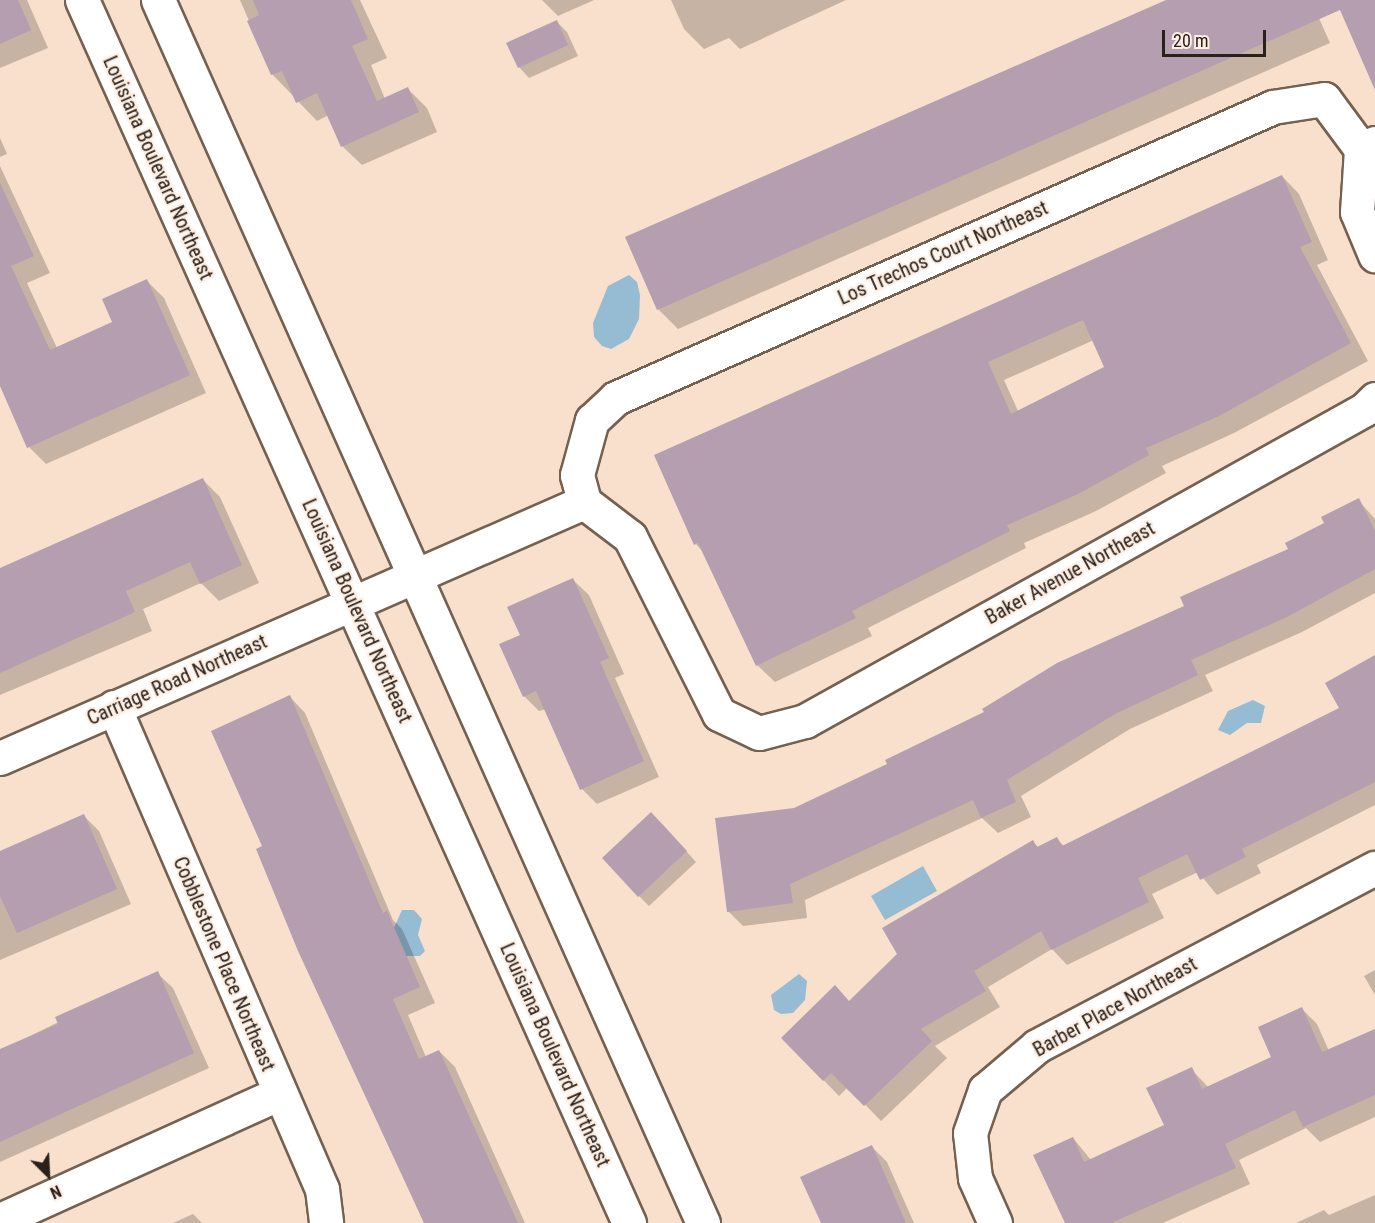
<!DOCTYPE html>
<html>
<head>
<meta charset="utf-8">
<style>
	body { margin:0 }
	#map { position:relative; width:1375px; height:1223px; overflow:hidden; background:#f8e0cd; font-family:"Roboto Condensed",sans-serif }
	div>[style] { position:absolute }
	.water>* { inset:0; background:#96bcd4 }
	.shadow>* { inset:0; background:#0003 }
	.building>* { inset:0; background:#b49eb0 }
	.roads { filter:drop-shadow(2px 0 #756150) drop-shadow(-2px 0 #756150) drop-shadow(0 2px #756150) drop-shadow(0 -2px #756150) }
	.street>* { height:33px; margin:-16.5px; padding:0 16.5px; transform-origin:16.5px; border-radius:16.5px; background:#fff }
	.secondary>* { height:33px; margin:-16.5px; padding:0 16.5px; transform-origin:16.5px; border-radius:16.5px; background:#fff }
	span { translate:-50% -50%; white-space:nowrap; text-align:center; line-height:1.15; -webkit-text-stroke:4.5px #feefe4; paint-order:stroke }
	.street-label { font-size:20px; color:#29211a }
	.north { position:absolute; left:18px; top:1145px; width:60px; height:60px; -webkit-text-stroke:4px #feefe4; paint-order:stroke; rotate:156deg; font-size:16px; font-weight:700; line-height:24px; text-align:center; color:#29211a }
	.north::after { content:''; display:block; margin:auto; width:21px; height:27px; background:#29211a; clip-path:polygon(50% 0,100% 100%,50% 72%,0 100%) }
	.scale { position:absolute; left:1162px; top:30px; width:104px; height:27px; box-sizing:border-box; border:3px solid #29211a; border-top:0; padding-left:8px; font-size:18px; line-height:21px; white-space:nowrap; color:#29211a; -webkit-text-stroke:4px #feefe4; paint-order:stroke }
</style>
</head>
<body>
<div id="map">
	<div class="water">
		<i style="clip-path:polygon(629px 275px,637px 282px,640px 295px,639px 319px,629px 339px,611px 349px,602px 346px,594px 337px,593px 323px,608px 286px)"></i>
		<i style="clip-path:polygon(1253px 700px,1265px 706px,1261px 723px,1247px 723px,1230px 735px,1218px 730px,1228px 711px)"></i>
		<i style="clip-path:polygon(923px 866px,937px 891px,885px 920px,871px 896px)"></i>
		<i style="clip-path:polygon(402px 910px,414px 910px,422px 919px,418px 935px,425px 951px,420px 956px,404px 956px,392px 932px)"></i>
		<i style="clip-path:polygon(799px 974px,807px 981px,805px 1000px,793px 1013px,781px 1014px,774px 1010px,771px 995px)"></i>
	</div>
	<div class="shadow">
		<i style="clip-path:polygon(0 0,27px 0,48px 48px,0 68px)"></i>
		<i style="clip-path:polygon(240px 0,360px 0,387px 58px,371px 65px,385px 99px,408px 89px,427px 108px,437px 132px,362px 165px,342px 146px,329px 115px,317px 121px,272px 74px)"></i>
		<i style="clip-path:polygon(542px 0,594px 0,558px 16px)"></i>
		<i style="clip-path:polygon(671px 0,846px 0,740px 49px,729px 38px,704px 49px,684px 29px)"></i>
		<i style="clip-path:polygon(1170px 0,1311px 0,1330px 43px,678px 329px,658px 309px)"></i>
		<i style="clip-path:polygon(557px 22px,567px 32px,578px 56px,529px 78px,519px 67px)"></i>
		<i style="clip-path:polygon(0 138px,7px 154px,0 157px)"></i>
		<i style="clip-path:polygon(0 166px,50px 273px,27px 283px,57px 348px,114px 323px,147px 281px,164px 298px,206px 393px,46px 464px,29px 447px,0 382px)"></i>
		<i style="clip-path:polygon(evenodd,1282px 176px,1299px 194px,1328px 260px,1317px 265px,1368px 361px,1234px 433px,1162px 466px,1166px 473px,1096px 511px,1024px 543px,1026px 548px,868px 628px,872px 636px,775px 682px,757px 665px,704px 553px,696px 544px,1282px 176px,1094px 340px,1106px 368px,1018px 411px,1004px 380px,1094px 340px)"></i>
		<i style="clip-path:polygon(202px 479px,220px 497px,259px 583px,219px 601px,201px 583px,143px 609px,152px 631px,0 695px,0 582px)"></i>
		<i style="clip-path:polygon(1358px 500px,1375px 519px,1375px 593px,1302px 632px,1205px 675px,1213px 691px,1130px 729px,1021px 796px,1031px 817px,998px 833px,982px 818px,805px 900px,807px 918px,743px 926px,728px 911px,795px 809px,889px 765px,1186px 607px,1290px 549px)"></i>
		<i style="clip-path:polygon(573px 580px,589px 595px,624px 674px,615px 678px,659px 777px,597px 804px,582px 789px,546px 709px,539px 711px,524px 696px,522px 635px)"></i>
		<i style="clip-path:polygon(1375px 656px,1375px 805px,1257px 865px,1261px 873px,1217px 895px,1198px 872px,1152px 894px,1164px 918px,1067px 965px,1052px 949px,988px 987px,1000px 1007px,935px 1046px,947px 1058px,881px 1121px,848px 1087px,839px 1096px,783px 1038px,850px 1002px,1033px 842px,1039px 848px,1057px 839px,1065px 847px,1341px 708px)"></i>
		<i style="clip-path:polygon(290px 697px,305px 713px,393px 920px,402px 929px,435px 1003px,408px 1015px,426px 1057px,439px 1051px,455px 1067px,525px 1223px,424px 1223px,264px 847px)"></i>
		<i style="clip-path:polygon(83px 815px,99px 831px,131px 904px,0 960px,0 854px)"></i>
		<i style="clip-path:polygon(662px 824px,696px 862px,649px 906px,639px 896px)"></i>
		<i style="clip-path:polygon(1375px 970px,1375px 995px,1364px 976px)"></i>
		<i style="clip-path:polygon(157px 973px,173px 988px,209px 1068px,0 1162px,0 1051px)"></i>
		<i style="clip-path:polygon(1301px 1008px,1317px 1024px,1329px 1051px,1375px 1030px,1375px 1117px,1320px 1142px,1306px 1128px,1239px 1160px,1250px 1184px,1163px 1223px,1067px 1223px,1073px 1138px,1091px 1160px,1166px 1126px,1191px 1069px,1209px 1088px,1273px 1057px)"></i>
		<i style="clip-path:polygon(871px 1146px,887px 1162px,914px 1223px,822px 1223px)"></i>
		<i style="clip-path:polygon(1375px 1195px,1375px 1223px,1296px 1223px,1324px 1210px,1329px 1215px)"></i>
		<i style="clip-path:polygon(193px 1214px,202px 1223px,173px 1223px)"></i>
	</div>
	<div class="building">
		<i style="clip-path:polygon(0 0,18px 0,31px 30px,0 44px)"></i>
		<i style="clip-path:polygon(253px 0,351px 0,368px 39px,352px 46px,377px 101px,408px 87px,419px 112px,341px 147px,317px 93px,296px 103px,282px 71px,271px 75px,247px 21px,259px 15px)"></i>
		<i style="clip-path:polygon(1166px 0,1375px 0,1375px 90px,1340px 10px,657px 310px,625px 237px)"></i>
		<i style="clip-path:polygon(557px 20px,568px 45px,518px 68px,506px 43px)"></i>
		<i style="clip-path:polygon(evenodd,1282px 175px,1312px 242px,1300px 247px,1351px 343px,1217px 417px,1146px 448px,1149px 455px,1078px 494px,1007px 525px,1010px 531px,852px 611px,856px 618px,756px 666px,698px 543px,694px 545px,654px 455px,1282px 175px,1083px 320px,1104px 367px,1011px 414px,988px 362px,1083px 320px)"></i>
		<i style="clip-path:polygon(0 183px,34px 256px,11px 266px,50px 350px,112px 322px,102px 299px,147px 279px,190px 375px,27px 448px,0 386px)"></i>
		<i style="clip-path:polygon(203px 478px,242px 565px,200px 584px,190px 562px,126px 591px,135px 612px,0 673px,0 568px)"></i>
		<i style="clip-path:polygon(1359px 498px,1375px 531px,1375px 569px,1287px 617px,1191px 660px,1198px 675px,1115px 714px,1007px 780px,1016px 802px,981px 818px,973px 800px,790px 884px,793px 903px,727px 912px,715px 818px,794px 808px,887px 764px,885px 760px,984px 712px,982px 709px,1057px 663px,1184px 606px,1180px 597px,1288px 549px,1285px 543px,1324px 523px,1321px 517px)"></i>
		<i style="clip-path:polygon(573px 578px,609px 658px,600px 662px,644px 761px,580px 790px,536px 691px,523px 697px,499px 644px,520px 635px,507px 607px)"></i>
		<i style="clip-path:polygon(1375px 655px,1375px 782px,1242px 849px,1246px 857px,1200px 880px,1187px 854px,1138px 878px,1149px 902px,1051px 950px,1041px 931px,974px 971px,986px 991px,921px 1029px,932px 1041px,864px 1106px,831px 1073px,823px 1081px,781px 1038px,835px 985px,849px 1001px,897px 954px,882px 928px,1033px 840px,1037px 847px,1057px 837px,1062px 846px,1339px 708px,1325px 683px)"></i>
		<i style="clip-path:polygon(290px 695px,383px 913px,387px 911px,420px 987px,393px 999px,419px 1059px,439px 1050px,518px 1223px,424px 1223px,298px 951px,256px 849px,262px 846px,211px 731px)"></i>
		<i style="clip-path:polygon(651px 812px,687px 851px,638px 897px,602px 858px)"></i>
		<i style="clip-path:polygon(84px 814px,117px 889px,17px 933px,0 896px,0 851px)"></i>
		<i style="clip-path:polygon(158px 971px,194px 1053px,0 1142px,0 1049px,58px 1024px,55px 1017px)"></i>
		<i style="clip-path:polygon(1302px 1007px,1322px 1052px,1375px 1029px,1375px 1095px,1303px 1127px,1295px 1110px,1225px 1144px,1236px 1168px,1111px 1223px,1065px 1223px,1033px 1155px,1073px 1137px,1084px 1162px,1164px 1125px,1146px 1088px,1192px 1067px,1202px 1089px,1271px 1057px,1258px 1027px)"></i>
		<i style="clip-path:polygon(872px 1145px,906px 1223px,821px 1223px,800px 1177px)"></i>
	</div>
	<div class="roads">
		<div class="street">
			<i style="left:1375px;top:143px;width:15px;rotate:157deg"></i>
			<i style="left:1361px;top:149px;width:63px;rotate:93.6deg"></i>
			<i style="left:1357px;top:212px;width:47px;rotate:67.3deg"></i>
			<i style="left:1361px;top:149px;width:62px;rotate:-126.5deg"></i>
			<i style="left:1324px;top:99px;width:52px;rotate:171.1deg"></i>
			<i style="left:1273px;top:107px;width:719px;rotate:156.11deg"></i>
			<i style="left:616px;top:398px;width:33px;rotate:137deg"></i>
			<i style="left:592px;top:420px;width:57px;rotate:105.3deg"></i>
			<i style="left:577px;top:475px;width:28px;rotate:75deg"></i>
			<i style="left:584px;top:502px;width:58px;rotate:37.3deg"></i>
			<i style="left:630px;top:537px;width:198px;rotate:63.3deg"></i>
			<i style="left:719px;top:714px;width:44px;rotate:25.4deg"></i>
			<i style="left:759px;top:733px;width:48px;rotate:-14.6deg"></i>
			<i style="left:805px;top:721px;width:641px;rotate:-29.12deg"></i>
			<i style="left:1365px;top:409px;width:14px;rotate:-45deg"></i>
			<i style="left:114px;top:707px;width:525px;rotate:66.66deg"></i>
			<i style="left:322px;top:1189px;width:34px;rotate:83deg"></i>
			<i style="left:0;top:758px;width:638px;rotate:-23.67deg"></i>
			<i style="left:0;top:1220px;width:307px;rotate:-24.4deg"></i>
			<i style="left:995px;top:1223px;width:49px;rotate:-114deg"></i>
			<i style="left:975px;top:1178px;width:45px;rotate:-96.3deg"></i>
			<i style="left:970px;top:1133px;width:46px;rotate:-70.8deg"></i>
			<i style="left:985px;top:1090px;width:68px;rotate:-40.2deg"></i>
			<i style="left:1037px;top:1046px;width:382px;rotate:-27.8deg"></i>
		</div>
		<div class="secondary">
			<i style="left:82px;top:0;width:1340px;rotate:65.9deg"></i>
			<i style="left:158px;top:0;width:1339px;rotate:65.98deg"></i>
		</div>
	</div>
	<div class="street-label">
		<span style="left:158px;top:168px;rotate:66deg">Louisiana Boulevard Northeast</span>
		<span style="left:943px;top:253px;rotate:-24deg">Los Trechos Court Northeast</span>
		<span style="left:1070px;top:573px;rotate:-29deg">Baker Avenue Northeast</span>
		<span style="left:357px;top:611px;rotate:66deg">Louisiana Boulevard Northeast</span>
		<span style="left:177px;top:680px;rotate:-24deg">Carriage Road Northeast</span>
		<span style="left:224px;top:964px;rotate:67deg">Cobblestone Place Northeast</span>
		<span style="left:1115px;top:1007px;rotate:-29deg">Barber Place Northeast</span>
		<span style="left:555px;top:1055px;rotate:66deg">Louisiana Boulevard Northeast</span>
	</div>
	<div class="north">N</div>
	<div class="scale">20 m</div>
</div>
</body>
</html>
